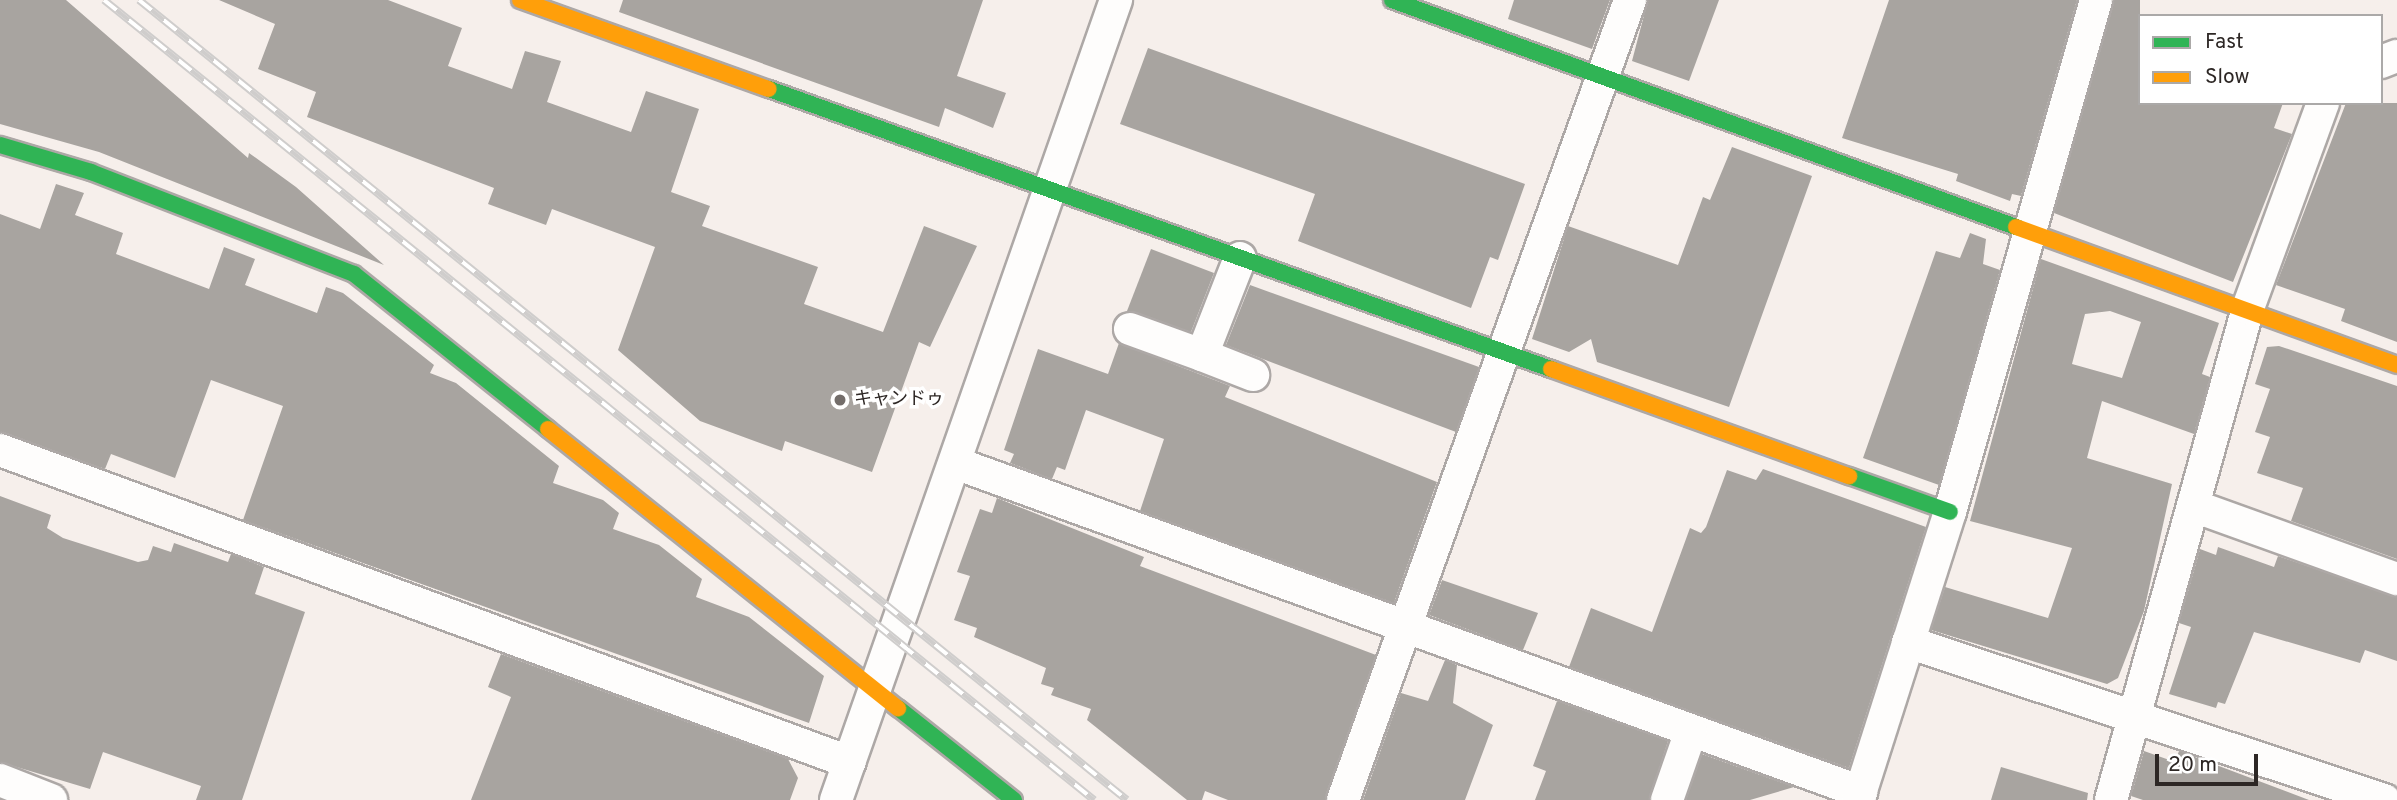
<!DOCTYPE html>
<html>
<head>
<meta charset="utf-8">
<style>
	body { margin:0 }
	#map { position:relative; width:2397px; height:800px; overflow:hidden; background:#f6efeb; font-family:Overpass,"Noto Sans JP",sans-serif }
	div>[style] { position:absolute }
	.building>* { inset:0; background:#a8a4a0 }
	.roads { filter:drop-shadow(2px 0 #ada8a6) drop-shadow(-2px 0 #ada8a6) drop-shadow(0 2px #ada8a6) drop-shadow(0 -2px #ada8a6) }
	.street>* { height:32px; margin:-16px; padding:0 16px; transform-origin:16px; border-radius:16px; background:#fefdfc }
	.fast>* { height:16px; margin:-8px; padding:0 8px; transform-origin:8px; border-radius:8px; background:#30b455 }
	.slow>* { height:16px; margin:-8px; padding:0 8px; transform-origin:8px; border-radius:8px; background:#ff9f0a }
	.rail>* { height:8px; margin-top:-4px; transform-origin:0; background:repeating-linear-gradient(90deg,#fff 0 16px,#cfcdcc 0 32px); box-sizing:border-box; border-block:2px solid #cfcdcc }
	.dots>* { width:19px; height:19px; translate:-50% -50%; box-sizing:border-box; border:4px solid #fff; border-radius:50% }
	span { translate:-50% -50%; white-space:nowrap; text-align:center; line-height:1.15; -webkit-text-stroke:7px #fff; paint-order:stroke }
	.poi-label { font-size:18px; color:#2d2725 }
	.left { translate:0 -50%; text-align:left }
	.legend { position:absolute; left:2138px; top:14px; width:245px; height:91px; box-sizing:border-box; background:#fff; border:2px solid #aba9a8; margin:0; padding:9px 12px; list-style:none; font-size:21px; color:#2d2725 }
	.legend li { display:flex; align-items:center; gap:14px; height:35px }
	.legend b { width:35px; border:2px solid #aba9a8 }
	.scale { position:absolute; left:2155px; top:754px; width:103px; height:32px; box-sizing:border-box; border:4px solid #2d2725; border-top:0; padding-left:9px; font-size:21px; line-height:24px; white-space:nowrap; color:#2d2725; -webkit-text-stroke:5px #fff; paint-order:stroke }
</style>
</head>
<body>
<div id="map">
	<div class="building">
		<i style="clip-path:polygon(0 0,66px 0,248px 158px,249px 153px,296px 187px,384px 265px,99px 152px,0 124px)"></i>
		<i style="clip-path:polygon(219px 0,388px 0,462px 28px,448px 66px,512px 89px,525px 51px,561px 61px,547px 102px,631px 132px,646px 91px,699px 109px,671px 192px,710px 206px,702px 226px,818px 267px,804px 304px,883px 332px,924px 226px,977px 246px,930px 347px,919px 342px,872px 472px,785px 441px,782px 451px,700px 421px,618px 350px,655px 247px,552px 209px,546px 225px,488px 204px,494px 188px,307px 117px,316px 92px,258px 69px,275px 24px)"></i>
		<i style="clip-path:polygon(623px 0,983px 0,957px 76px,1006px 93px,993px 128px,945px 108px,939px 127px,619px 12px)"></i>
		<i style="clip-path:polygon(1514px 0,1610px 0,1592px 49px,1508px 19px)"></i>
		<i style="clip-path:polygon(1648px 0,1719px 0,1689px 81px,1632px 61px)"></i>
		<i style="clip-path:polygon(1889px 0,2077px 0,2021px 196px,2012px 194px,2010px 201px,1956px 181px,1958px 174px,1842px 138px)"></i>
		<i style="clip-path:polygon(2114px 0,2140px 0,2140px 103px,2283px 103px,2274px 128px,2292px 134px,2233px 282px,2054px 213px)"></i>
		<i style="clip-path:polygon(1148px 48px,1525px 184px,1498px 260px,1490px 257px,1471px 308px,1298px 241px,1315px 194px,1120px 124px)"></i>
		<i style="clip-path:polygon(2346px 103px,2397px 103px,2397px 342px,2341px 321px,2345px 309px,2276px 285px)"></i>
		<i style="clip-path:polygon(1732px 147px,1812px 176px,1729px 407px,1597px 362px,1591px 339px,1569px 352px,1532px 339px,1568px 226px,1678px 265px,1703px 197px,1710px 200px)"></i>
		<i style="clip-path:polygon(56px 184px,84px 193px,75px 215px,123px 233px,116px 254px,209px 289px,224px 247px,255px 259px,245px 285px,317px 313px,326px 287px,343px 293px,434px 365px,430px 373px,456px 383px,559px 466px,553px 483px,603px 500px,619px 513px,613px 529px,659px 545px,702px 579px,696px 597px,749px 617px,824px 676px,809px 723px,243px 520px,283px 406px,211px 380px,175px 478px,111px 454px,105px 469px,0 432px,0 214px,40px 229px)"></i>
		<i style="clip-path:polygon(1970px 233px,1986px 239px,1983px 264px,2000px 270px,1939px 485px,1863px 458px,1936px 251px,1960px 258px)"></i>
		<i style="clip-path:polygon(1151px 249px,1214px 273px,1191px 332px,1127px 311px)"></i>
		<i style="clip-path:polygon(evenodd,2041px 259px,2219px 323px,2202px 374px,2210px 377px,2194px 434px,2102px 401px,2087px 458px,2172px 484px,2144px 611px,2118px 678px,2107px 684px,1931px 630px,1945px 587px,2048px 618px,2072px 548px,1970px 521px,2041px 259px,2110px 311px,2141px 322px,2122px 378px,2072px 364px,2085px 314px,2110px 311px)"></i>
		<i style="clip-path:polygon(1250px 285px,1479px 367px,1456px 432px,1226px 345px)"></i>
		<i style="clip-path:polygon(1119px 343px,1230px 386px,1225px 397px,1437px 482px,1394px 603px,1140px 511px,1164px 439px,1086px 410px,1065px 470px,1057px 467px,1052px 479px,1010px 463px,1014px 454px,1004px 450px,1038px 349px,1108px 374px)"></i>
		<i style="clip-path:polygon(2279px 346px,2397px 386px,2397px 559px,2291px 521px,2303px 488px,2257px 473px,2270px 437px,2255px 432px,2270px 389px,2255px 384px,2267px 347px)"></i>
		<i style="clip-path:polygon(1763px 469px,1926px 527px,1849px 768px,1569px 667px,1591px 608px,1652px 632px,1690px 528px,1701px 533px,1706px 527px,1727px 470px,1756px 480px)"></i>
		<i style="clip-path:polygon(0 496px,51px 515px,47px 528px,63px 538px,138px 562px,148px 560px,153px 546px,171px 552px,174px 543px,228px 562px,231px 554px,264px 567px,255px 594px,305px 612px,242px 800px,196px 800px,201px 786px,103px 752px,90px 789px,0 762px)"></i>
		<i style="clip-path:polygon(997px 498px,1144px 557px,1140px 566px,1376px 655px,1325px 800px,1228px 800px,1205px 791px,1202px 800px,1187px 800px,1087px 720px,1091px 709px,1051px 695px,1054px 688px,1041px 684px,1046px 668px,974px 637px,977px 628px,954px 620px,970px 576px,957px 572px,980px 509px,992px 513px)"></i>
		<i style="clip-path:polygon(2218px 547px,2274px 567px,2278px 556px,2397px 597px,2397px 661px,2365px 650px,2360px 663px,2254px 632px,2225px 704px,2218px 702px,2216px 708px,2169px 694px,2191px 627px,2179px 623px,2200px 549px,2216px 555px)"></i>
		<i style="clip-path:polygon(1442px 580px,1538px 613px,1523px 650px,1429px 615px)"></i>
		<i style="clip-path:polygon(501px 654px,788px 759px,798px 778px,790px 800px,471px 800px,511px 697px,488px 687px)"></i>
		<i style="clip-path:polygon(1445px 660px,1457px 665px,1453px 703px,1493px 725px,1465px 800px,1363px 800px,1401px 693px,1428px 701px)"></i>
		<i style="clip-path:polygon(1557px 701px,1668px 741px,1649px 800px,1535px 800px,1546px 771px,1533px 766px)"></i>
		<i style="clip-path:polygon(2144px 751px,2175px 762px,2179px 751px,2309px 800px,2143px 800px,2131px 796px)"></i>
		<i style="clip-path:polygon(1702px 754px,1794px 787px,1750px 800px,1686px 800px)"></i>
		<i style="clip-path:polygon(2001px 767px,2088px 793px,2087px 800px,1991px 800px)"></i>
	</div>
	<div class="roads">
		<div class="street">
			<i style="left:2381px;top:62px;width:17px;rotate:-21deg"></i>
			<i style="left:1130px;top:329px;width:77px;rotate:19.9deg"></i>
			<i style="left:1202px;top:355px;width:104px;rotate:-68.6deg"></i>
			<i style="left:1202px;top:355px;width:55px;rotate:21.4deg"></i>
			<i style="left:0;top:450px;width:905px;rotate:20.18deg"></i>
			<i style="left:958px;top:464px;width:961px;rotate:19.96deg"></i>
			<i style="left:2194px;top:506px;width:216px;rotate:19.8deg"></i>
			<i style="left:1908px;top:642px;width:502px;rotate:18.36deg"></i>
			<i style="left:0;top:780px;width:55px;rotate:21.4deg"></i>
			<i style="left:836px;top:800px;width:848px;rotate:-70.71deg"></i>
			<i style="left:1343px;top:800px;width:850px;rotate:-70.26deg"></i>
			<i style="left:1667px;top:800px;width:73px;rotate:-70.8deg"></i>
			<i style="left:1858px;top:800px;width:302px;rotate:-72.3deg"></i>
			<i style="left:1950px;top:512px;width:532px;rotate:-74.08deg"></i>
			<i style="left:2111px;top:800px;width:511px;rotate:-74.44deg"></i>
			<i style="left:2248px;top:308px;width:218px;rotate:-69.9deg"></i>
		</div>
		<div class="fast">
			<i style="left:1392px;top:0;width:664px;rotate:19.99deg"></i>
			<i style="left:769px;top:89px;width:831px;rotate:19.7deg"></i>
			<i style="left:0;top:145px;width:95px;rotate:16.5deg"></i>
			<i style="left:91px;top:172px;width:282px;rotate:21.2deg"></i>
			<i style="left:354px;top:274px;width:248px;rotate:38.6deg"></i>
			<i style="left:1849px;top:476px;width:107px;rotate:19.6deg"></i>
			<i style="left:898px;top:708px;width:148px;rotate:38.4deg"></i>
		</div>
		<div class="slow">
			<i style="left:520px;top:0;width:264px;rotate:19.7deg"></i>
			<i style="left:2016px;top:227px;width:405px;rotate:19.9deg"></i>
			<i style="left:1551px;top:369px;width:317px;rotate:19.8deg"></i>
			<i style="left:548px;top:429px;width:448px;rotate:38.6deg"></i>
		</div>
	</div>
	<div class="rail">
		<i style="left:104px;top:0;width:1273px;rotate:38.94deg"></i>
		<i style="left:139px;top:0;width:1271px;rotate:39deg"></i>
	</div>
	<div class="dots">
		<i style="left:840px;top:400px;background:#736d6a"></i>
	</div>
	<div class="poi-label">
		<span class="left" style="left:854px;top:400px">キャンドゥ</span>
	</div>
	<ul class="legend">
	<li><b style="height:9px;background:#30b455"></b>Fast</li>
	<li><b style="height:9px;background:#ff9f0a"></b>Slow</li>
	</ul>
	<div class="scale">20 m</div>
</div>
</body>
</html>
